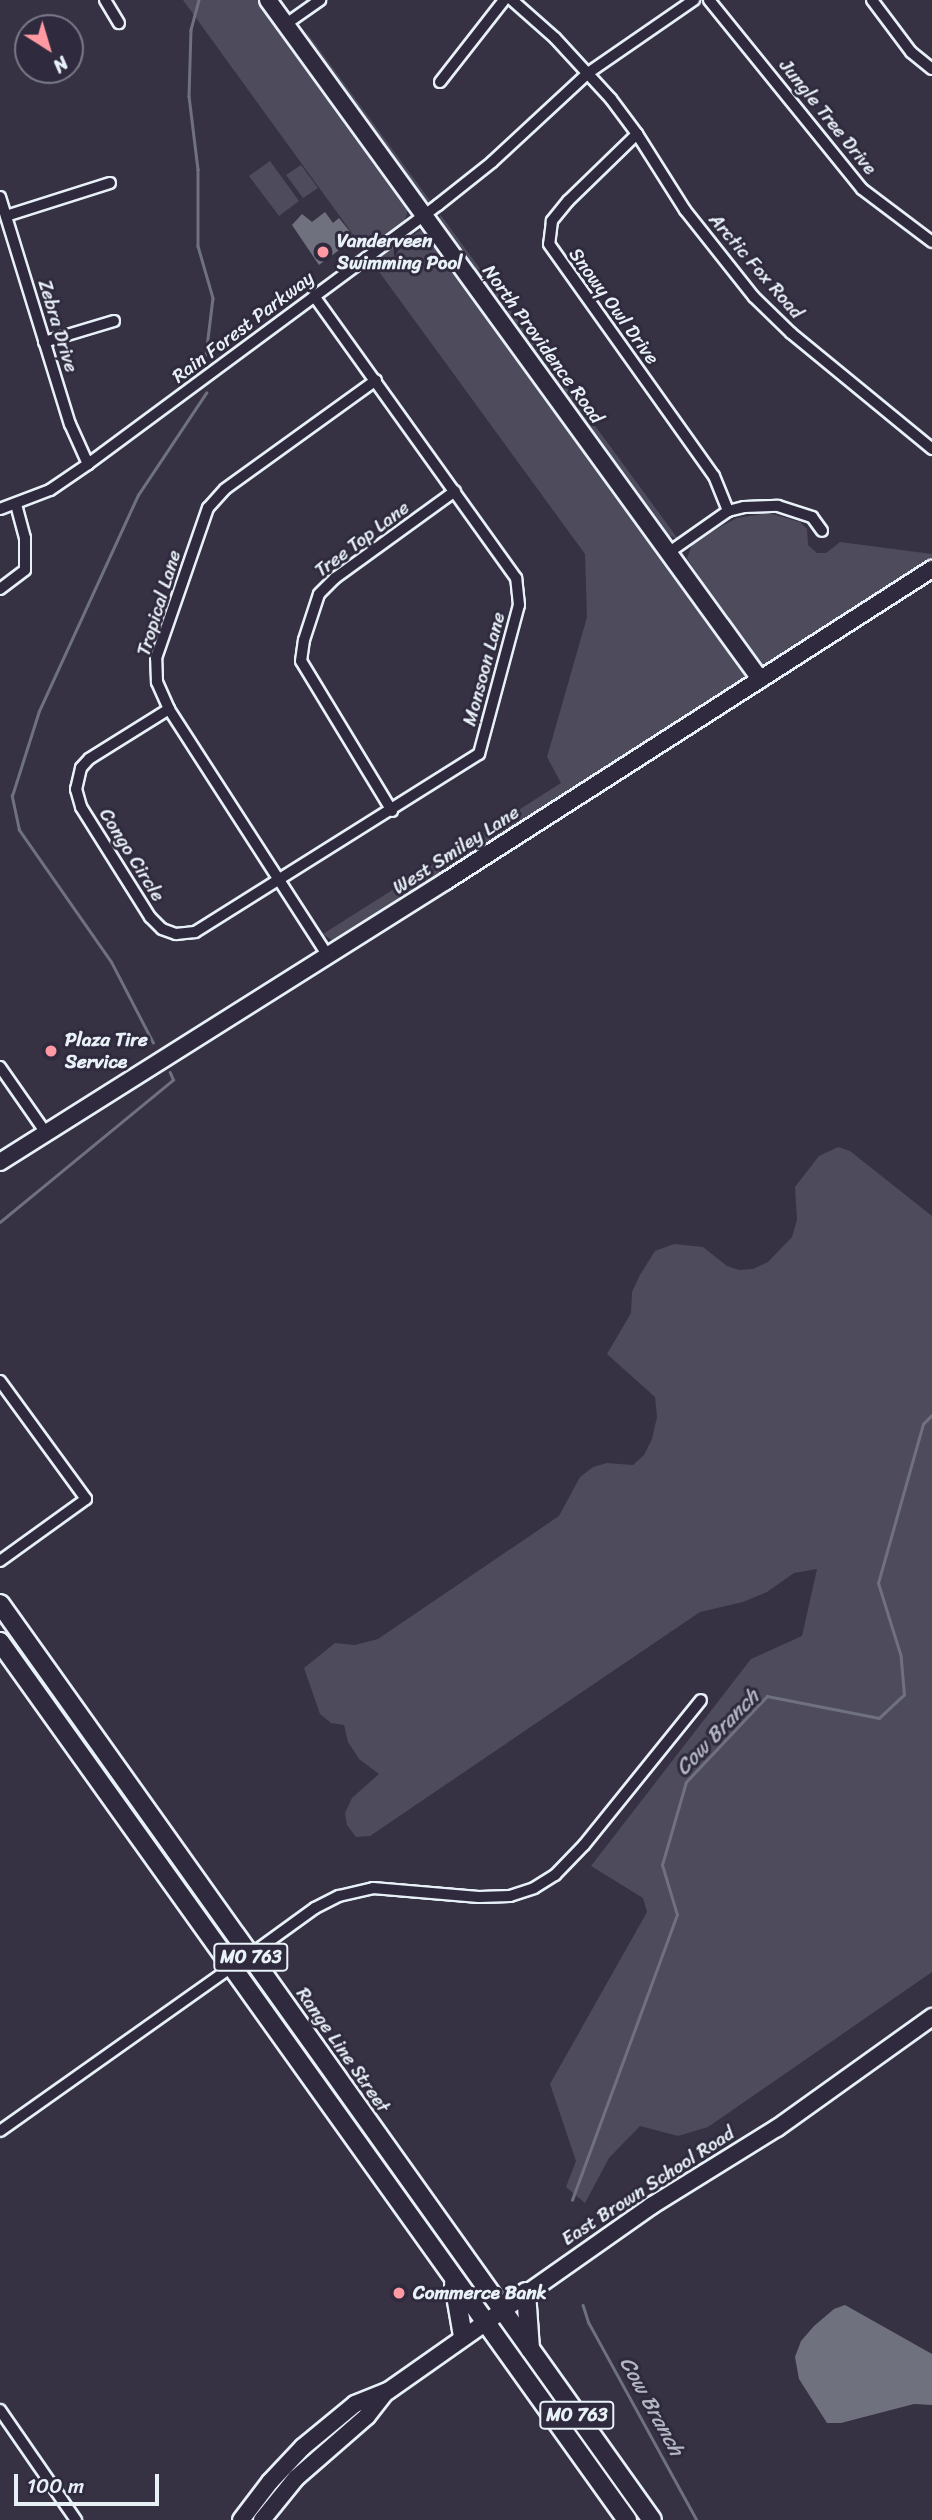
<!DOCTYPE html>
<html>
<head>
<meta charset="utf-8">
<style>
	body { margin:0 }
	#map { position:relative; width:932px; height:2520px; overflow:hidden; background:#363244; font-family:Sriracha,sans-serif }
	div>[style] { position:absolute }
	.green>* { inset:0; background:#4d4b5c }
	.water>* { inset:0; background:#70717f }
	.stream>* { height:2.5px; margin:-1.25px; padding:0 1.25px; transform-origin:1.25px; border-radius:1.25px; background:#70717f }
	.roads { filter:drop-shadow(2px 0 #e8f1f8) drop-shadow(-2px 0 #e8f1f8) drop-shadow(0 2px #e8f1f8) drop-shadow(0 -2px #e8f1f8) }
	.street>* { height:10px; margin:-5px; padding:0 5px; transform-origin:5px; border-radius:5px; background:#2f2a3d }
	.secondary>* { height:16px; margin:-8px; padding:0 8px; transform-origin:8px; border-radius:8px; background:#2f2a3d }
	.primary>* { height:18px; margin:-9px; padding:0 9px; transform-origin:9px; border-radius:9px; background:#2f2a3d }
	.dots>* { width:19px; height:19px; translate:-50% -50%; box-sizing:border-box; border:4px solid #2f2a3d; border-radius:50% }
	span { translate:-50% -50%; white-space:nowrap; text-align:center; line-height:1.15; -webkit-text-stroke:6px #2f2a3d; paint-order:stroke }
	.shield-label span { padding:2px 5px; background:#2f2a3d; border:2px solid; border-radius:5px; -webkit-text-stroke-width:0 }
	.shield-label { font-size:18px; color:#e8f1f8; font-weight:700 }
	.street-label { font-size:19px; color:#e8f1f8 }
	.poi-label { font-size:19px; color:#e8f1f8; font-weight:700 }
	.left { translate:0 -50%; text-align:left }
	.water-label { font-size:21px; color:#b2b7c2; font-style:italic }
	.north { position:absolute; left:14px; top:14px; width:70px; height:70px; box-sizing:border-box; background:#2f2a3d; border:2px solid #797a88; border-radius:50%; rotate:143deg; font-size:19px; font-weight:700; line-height:28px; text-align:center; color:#e8f1f8 }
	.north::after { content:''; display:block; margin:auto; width:24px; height:32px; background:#ff9aa2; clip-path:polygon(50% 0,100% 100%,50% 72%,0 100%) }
	.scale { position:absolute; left:14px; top:2474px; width:145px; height:32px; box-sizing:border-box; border:4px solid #e8f1f8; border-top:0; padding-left:9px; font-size:21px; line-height:24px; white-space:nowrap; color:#e8f1f8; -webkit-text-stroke:5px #2f2a3d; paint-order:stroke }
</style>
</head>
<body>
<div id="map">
	<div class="green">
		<i style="clip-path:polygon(183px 0,260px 0,409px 206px,404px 223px,365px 251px)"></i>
		<i style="clip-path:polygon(305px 30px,431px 202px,421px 199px,323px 65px)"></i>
		<i style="clip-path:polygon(270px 161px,299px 201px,279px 216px,249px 176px)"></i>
		<i style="clip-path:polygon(301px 165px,318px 188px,303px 198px,286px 175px)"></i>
		<i style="clip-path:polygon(440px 214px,678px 539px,661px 532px,439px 224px)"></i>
		<i style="clip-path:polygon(421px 230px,428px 233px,747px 678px,333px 941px,323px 934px,561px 783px,547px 757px,587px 617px,585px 554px,372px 262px)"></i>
		<i style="clip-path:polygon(769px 513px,800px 522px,807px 529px,808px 545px,817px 553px,826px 553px,840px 542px,932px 554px,932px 565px,770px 667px,763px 668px,756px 663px,687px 558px,692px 545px,720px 527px,737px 518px)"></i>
		<i style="clip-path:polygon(838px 1147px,850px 1151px,932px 1216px,932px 1972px,708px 2127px,678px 2136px,640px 2126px,609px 2158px,585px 2203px,566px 2187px,576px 2161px,550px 2084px,647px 1912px,643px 1898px,591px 1866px,751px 1659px,802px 1636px,817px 1569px,794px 1573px,767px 1592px,743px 1602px,700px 1612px,370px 1836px,356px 1837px,347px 1825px,345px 1813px,352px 1798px,379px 1774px,359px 1759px,348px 1742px,344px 1725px,331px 1723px,320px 1714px,304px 1668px,335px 1643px,355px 1645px,378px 1639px,559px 1516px,580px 1477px,593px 1467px,607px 1463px,633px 1465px,644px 1455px,652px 1439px,657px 1417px,655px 1397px,607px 1354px,631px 1313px,632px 1292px,640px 1275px,655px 1251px,674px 1244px,703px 1247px,727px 1266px,739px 1270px,753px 1269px,768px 1262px,792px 1237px,797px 1220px,795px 1187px,819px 1156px)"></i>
	</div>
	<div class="water">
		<i style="clip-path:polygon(325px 212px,333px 223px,339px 218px,355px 238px,319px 265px,292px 225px,302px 214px,312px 222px)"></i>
		<i style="clip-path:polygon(845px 2305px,932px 2354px,932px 2405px,914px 2404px,841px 2423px,827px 2423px,799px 2379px,795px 2357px,801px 2341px,814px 2326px,834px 2309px)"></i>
	</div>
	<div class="stream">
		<i style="left:199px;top:0;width:31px;rotate:105deg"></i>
		<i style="left:191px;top:30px;width:66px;rotate:91.7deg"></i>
		<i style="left:189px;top:96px;width:74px;rotate:83deg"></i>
		<i style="left:198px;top:169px;width:77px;rotate:90deg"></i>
		<i style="left:198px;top:246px;width:54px;rotate:73.9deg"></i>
		<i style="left:213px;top:298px;width:57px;rotate:97deg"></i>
		<i style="left:153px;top:1043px;width:91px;rotate:-117.4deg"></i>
		<i style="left:111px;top:962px;width:161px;rotate:-124.9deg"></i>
		<i style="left:19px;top:830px;width:35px;rotate:-102deg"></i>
		<i style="left:12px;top:796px;width:89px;rotate:-72.4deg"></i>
		<i style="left:39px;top:711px;width:238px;rotate:-65.4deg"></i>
		<i style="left:138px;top:495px;width:123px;rotate:-56.3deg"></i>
		<i style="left:0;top:1222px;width:224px;rotate:-39.4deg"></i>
		<i style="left:173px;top:1080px;width:8px;rotate:-113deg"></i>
		<i style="left:572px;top:2200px;width:304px;rotate:-69.8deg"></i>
		<i style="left:677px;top:1915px;width:52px;rotate:-106.7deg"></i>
		<i style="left:662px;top:1865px;width:86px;rotate:-73.9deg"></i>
		<i style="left:686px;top:1782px;width:118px;rotate:-46.7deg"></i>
		<i style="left:767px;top:1696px;width:114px;rotate:11.1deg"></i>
		<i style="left:879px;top:1718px;width:34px;rotate:-43deg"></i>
		<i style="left:904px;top:1695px;width:38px;rotate:-95deg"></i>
		<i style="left:901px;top:1657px;width:77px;rotate:-107.3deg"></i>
		<i style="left:878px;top:1583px;width:165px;rotate:-74.2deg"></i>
		<i style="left:923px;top:1424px;width:13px;rotate:-45deg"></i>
		<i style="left:583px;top:2305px;width:19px;rotate:72deg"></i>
		<i style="left:589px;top:2323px;width:225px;rotate:61.3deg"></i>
	</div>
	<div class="roads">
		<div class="street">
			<i style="left:105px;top:0;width:27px;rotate:59deg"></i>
			<i style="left:512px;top:0;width:57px;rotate:41.5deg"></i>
			<i style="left:555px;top:38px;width:83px;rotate:47.4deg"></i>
			<i style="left:611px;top:99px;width:44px;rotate:53.4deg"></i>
			<i style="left:637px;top:134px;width:90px;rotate:57.7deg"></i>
			<i style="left:685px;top:210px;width:111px;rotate:51.6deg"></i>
			<i style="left:754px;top:297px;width:52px;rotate:44.2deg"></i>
			<i style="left:791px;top:333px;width:183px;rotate:39.4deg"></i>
			<i style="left:709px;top:0;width:243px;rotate:51deg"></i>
			<i style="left:862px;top:189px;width:88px;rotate:37.1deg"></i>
			<i style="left:872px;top:0;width:65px;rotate:53.1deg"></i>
			<i style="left:911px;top:52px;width:27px;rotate:39deg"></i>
			<i style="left:286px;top:24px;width:42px;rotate:-35.2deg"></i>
			<i style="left:440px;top:82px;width:104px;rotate:-52deg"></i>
			<i style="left:637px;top:134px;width:96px;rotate:135.8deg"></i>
			<i style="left:568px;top:201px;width:26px;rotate:129deg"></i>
			<i style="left:552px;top:221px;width:23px;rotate:97deg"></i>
			<i style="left:549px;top:244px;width:285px;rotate:54.6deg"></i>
			<i style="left:714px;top:476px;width:38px;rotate:68deg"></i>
			<i style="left:0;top:197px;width:238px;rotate:72.9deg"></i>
			<i style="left:70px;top:424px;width:44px;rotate:65.8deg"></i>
			<i style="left:6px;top:216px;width:109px;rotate:-17.6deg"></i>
			<i style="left:44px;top:342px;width:73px;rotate:-16.7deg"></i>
			<i style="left:0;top:509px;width:53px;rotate:-20.8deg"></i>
			<i style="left:50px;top:490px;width:46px;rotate:-34.4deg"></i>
			<i style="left:88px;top:464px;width:435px;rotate:-36.5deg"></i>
			<i style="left:438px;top:205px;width:69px;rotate:-38.5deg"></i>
			<i style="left:492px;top:162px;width:131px;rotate:-42.8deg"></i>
			<i style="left:588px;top:73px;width:129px;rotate:-34.6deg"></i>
			<i style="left:668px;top:553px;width:73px;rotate:-35deg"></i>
			<i style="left:728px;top:511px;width:16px;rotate:-14deg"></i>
			<i style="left:744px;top:507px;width:34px;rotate:-2deg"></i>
			<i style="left:778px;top:506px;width:36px;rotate:18deg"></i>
			<i style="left:812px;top:517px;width:17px;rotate:54deg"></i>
			<i style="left:0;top:589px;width:31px;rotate:-37deg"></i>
			<i style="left:25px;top:570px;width:32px;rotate:-90deg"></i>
			<i style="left:25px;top:538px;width:35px;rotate:-105deg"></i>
			<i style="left:169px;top:709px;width:94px;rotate:148deg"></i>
			<i style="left:89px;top:759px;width:12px;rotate:132deg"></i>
			<i style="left:81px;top:768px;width:22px;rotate:103deg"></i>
			<i style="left:76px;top:789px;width:19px;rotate:74deg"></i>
			<i style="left:81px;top:807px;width:130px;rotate:57.9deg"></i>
			<i style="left:150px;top:917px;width:17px;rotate:45deg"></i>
			<i style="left:162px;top:929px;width:15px;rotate:20deg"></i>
			<i style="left:176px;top:934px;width:19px;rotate:-6deg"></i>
			<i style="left:195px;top:932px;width:335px;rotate:-32.1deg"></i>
			<i style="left:479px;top:754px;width:154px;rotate:-75deg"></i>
			<i style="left:519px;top:605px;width:27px;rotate:-96deg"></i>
			<i style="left:516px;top:578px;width:347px;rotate:-125.6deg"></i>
			<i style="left:392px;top:811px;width:175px;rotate:-121.2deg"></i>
			<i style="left:301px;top:661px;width:21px;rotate:-82deg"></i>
			<i style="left:304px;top:640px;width:48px;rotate:-71.9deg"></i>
			<i style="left:319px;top:594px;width:23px;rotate:-45deg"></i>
			<i style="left:335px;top:578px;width:148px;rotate:-35.9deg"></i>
			<i style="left:328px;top:956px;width:294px;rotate:-122.8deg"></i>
			<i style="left:169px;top:709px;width:30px;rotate:-114deg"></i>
			<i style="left:157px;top:682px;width:24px;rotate:-92deg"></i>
			<i style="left:156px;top:658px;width:159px;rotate:-70.9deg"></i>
			<i style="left:208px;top:508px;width:25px;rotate:-48deg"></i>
			<i style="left:225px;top:489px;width:186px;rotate:-35.8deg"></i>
			<i style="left:0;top:1067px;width:80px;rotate:55.1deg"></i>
			<i style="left:0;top:1381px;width:146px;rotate:53.9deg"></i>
			<i style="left:86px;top:1499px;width:106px;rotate:144.2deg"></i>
			<i style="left:250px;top:1955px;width:80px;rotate:-35.9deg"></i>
			<i style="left:315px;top:1908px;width:27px;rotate:-27deg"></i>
			<i style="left:339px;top:1896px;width:35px;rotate:-13deg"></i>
			<i style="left:373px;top:1888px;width:106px;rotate:4.9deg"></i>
			<i style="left:479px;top:1897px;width:31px;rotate:-2deg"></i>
			<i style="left:510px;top:1896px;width:25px;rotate:-18deg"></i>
			<i style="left:534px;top:1888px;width:25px;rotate:-32deg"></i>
			<i style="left:555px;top:1875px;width:42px;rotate:-46deg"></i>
			<i style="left:584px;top:1845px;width:186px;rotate:-51.1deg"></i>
			<i style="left:0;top:2131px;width:284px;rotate:-35.3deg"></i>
			<i style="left:0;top:2410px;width:134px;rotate:55.4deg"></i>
		</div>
		<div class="secondary">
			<i style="left:268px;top:0;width:839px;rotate:54.07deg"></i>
			<i style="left:0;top:1162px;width:527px;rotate:-32.21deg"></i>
			<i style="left:446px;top:881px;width:578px;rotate:-32.7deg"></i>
			<i style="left:241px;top:2520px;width:48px;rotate:-52.7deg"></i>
			<i style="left:270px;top:2482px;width:48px;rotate:-46.7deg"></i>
			<i style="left:303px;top:2447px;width:67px;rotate:-39.6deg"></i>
			<i style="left:355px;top:2404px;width:35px;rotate:-22deg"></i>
			<i style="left:388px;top:2391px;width:322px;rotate:-35.1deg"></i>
			<i style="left:651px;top:2206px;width:148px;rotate:-31.8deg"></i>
			<i style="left:777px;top:2128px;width:191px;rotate:-35.6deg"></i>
			<i style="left:262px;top:2520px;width:54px;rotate:-51deg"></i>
			<i style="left:296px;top:2478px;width:94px;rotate:-41.1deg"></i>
			<i style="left:367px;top:2416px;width:31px;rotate:-52deg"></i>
		</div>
		<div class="primary">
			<i style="left:0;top:1604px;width:1124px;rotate:54.56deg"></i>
			<i style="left:0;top:1642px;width:1079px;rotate:54.47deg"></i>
			<i style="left:454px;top:2284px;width:53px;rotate:80.2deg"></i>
			<i style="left:526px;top:2292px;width:57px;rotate:86deg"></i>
		</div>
	</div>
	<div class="dots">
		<i style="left:323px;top:252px;background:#ff9aa2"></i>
		<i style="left:51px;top:1051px;background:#ff9aa2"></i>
		<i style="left:399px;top:2293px;background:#ff9aa2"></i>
	</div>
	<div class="shield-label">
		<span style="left:251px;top:1957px">MO 763</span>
		<span style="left:577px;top:2415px">MO 763</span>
	</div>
	<div class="street-label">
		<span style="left:828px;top:117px;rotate:51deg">Jungle Tree Drive</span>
		<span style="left:756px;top:266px;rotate:49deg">Arctic Fox Road</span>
		<span style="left:614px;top:306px;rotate:54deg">Snowy Owl Drive</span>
		<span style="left:58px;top:326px;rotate:73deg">Zebra Drive</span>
		<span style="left:243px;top:327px;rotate:-37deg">Rain Forest Parkway</span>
		<span style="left:543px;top:344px;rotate:54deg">North Providence Road</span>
		<span style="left:362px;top:539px;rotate:-37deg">Tree Top Lane</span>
		<span style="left:159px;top:603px;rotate:-73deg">Tropical Lane</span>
		<span style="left:484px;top:669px;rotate:-75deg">Monsoon Lane</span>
		<span style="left:456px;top:850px;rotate:-33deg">West Smiley Lane</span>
		<span style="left:132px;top:855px;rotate:58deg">Congo Circle</span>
		<span style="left:343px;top:2050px;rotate:55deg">Range Line Street</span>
		<span style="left:648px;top:2186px;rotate:-33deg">East Brown School Road</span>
	</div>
	<div class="poi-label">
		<span class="left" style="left:337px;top:252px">Vanderveen<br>Swimming Pool</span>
		<span class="left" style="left:65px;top:1051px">Plaza Tire<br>Service</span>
		<span class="left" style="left:413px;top:2293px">Commerce Bank</span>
	</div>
	<div class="water-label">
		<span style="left:717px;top:1732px;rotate:-46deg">Cow Branch</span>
		<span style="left:652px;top:2406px;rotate:61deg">Cow Branch</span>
	</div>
	<div class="north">N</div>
	<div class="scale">100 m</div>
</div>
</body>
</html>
